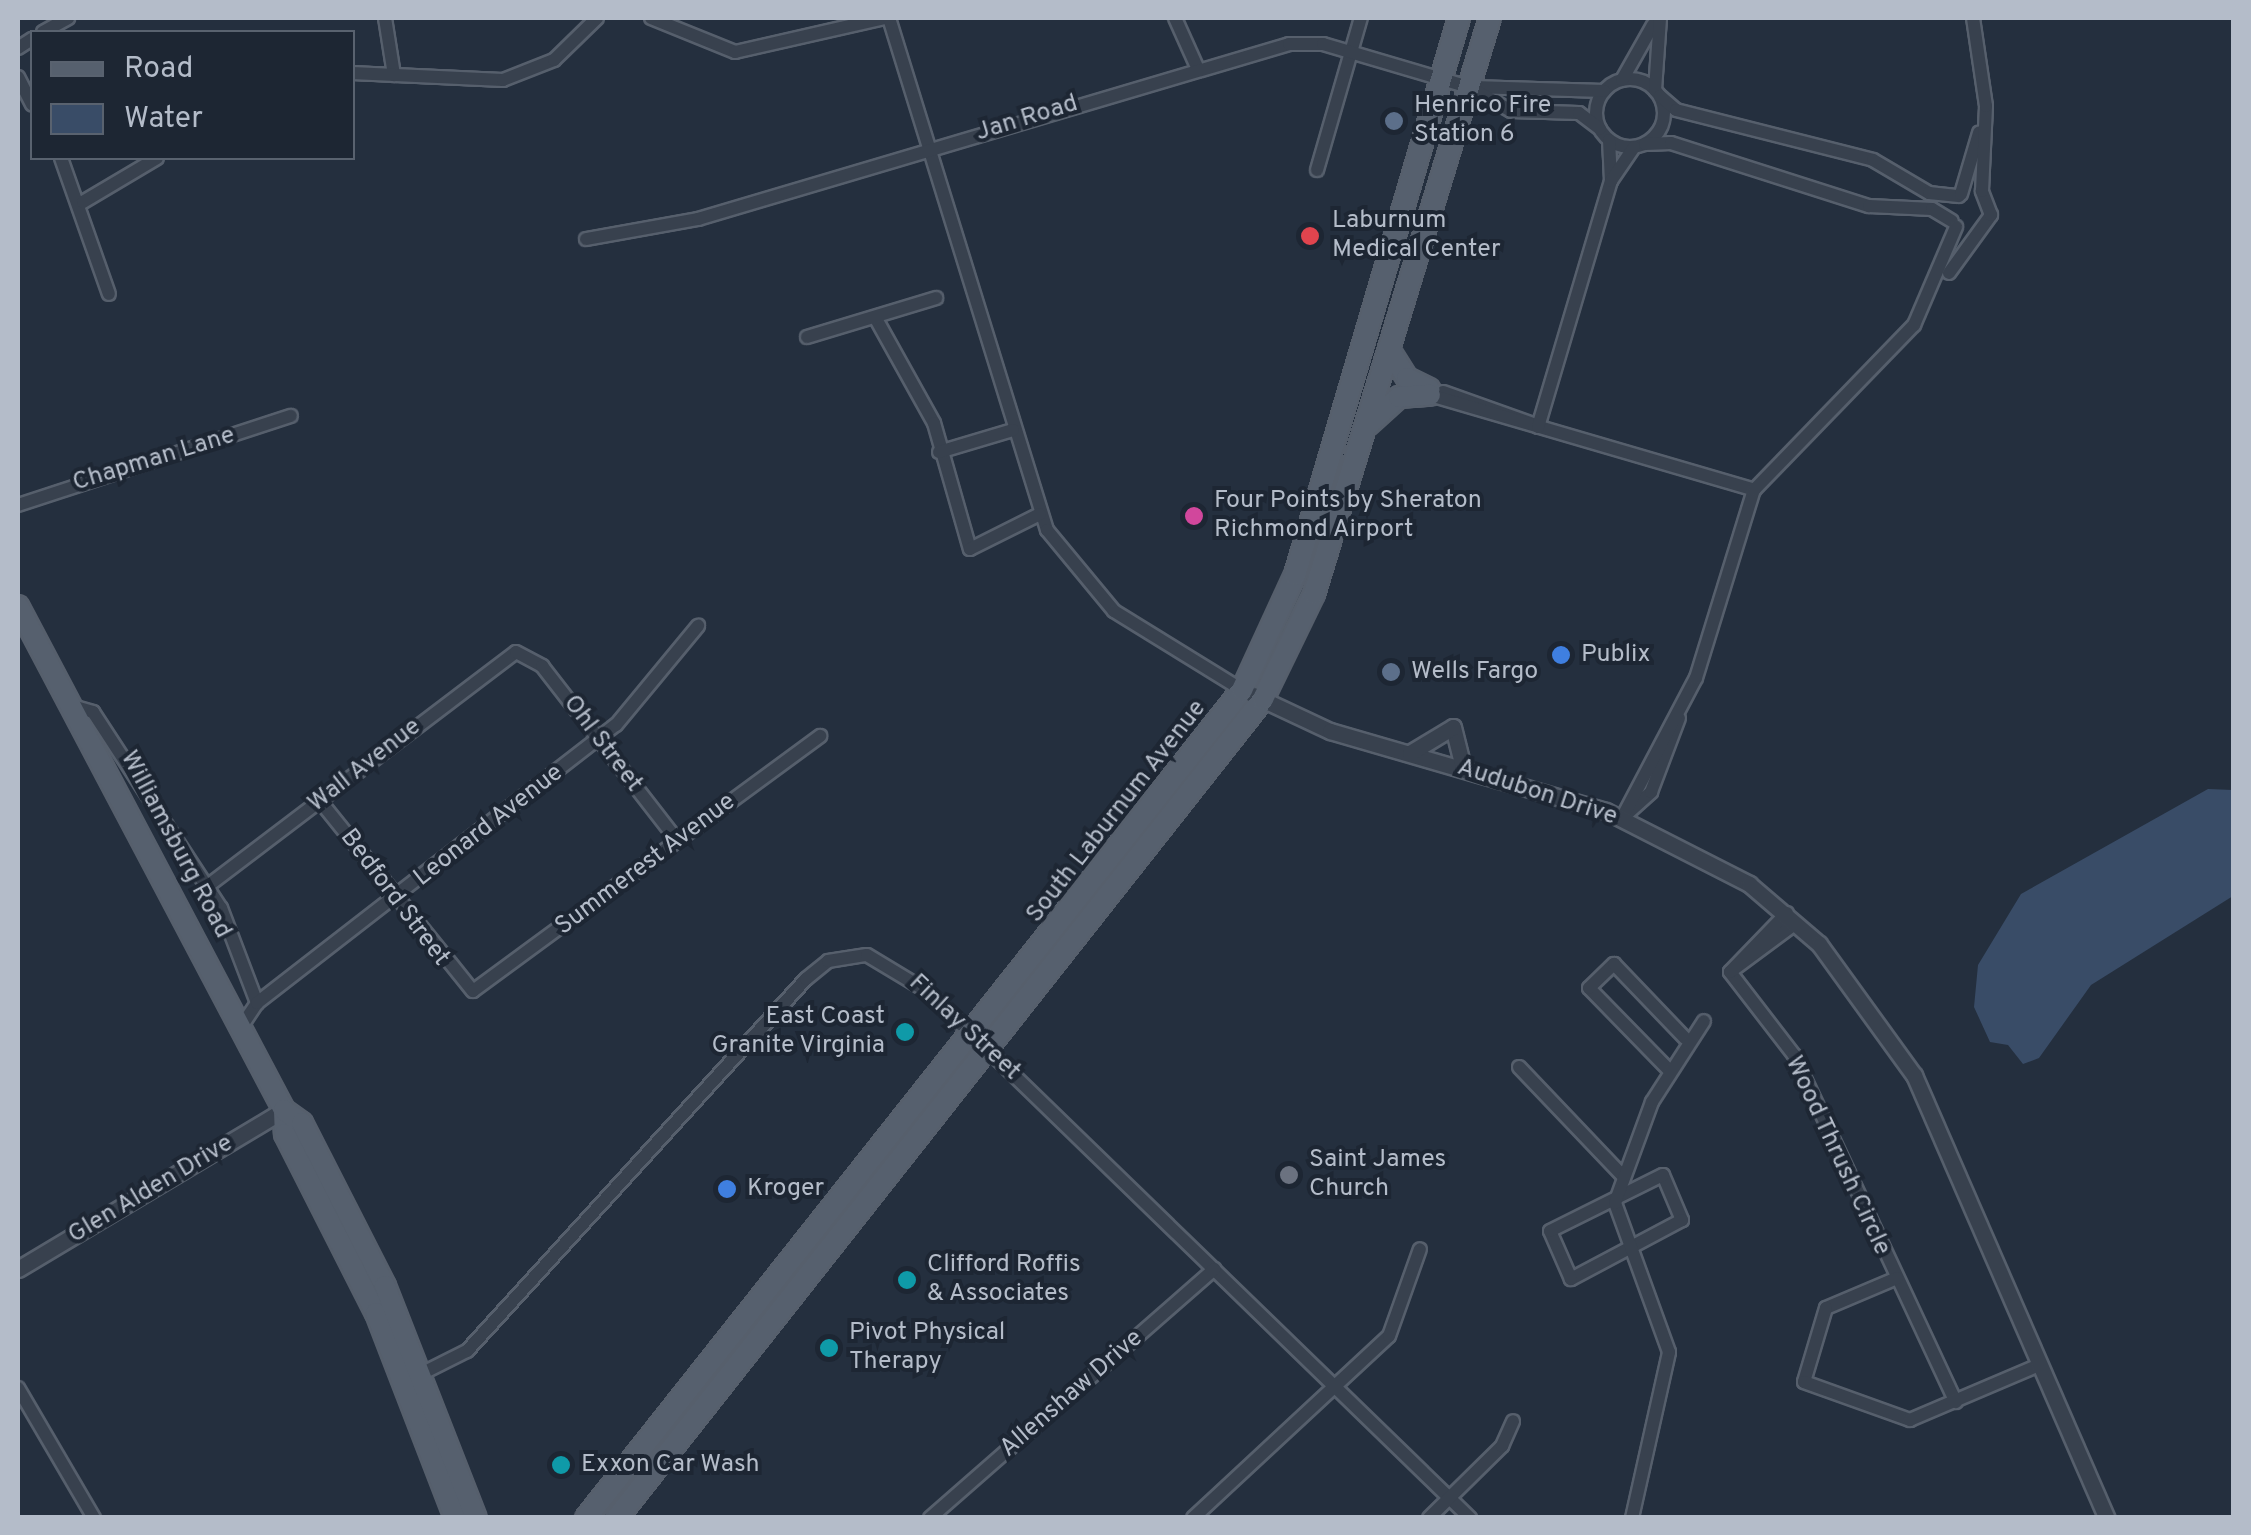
<!DOCTYPE html>
<html>
<head>
<meta charset="utf-8">
<style>
	body { margin:0 }
	#map { position:relative; width:2251px; height:1535px; overflow:hidden; background:#242f3e; font-family:Overpass,sans-serif }
	div>[style] { position:absolute }
	.water>* { inset:0; background:#394c67 }
	.roads { filter:drop-shadow(2px 0 #565f6c) drop-shadow(-2px 0 #565f6c) drop-shadow(0 2px #565f6c) drop-shadow(0 -2px #565f6c) }
	.minor>* { height:12px; margin:-6px; padding:0 6px; transform-origin:6px; border-radius:6px; background:#38414e }
	.minor>.ring { margin:-6px; padding:0; box-sizing:content-box; background:none; border:12px solid #38414e; border-radius:50% }
	.tertiary>* { height:15px; margin:-7.5px; padding:0 7.5px; transform-origin:7.5px; border-radius:7.5px; background:#38414e }
	.primary>* { height:20px; margin:-10px; padding:0 10px; transform-origin:10px; border-radius:10px; background:#56606e }
	.dots>* { width:28px; height:28px; translate:-50% -50%; box-sizing:border-box; border:5px solid #1d2633; border-radius:50% }
	span { translate:-50% -50%; white-space:nowrap; text-align:center; line-height:1.15; -webkit-text-stroke:8px #1d2633; paint-order:stroke }
	.poi-label { font-size:25px; color:#b4bcc9 }
	.left { translate:0 -50%; text-align:left }
	.right { translate:-100% -50%; text-align:right }
	.street-label { font-size:25px; color:#b4bcc9 }
	.frame { position:absolute; inset:0; border:20px solid #b4bcc9; pointer-events:none }
	.legend { position:absolute; left:30px; top:30px; width:325px; height:130px; box-sizing:border-box; background:#1d2633; border:2px solid #59626f; margin:0; padding:12px 18px; list-style:none; font-size:30px; color:#b4bcc9 }
	.legend li { display:flex; align-items:center; gap:20px; height:50px }
	.legend b { width:50px; border:2px solid #59626f }
</style>
</head>
<body>
<div id="map">
	<div class="water">
		<i style="clip-path:polygon(2208px 789px,2233px 790px,2233px 896px,2091px 985px,2039px 1058px,2023px 1064px,2008px 1045px,1990px 1042px,1974px 1007px,1978px 965px,2021px 894px)"></i>
	</div>
	<div class="roads">
		<div class="minor">
			<i style="left:385px;top:18px;width:58px;rotate:81deg"></i>
			<i style="left:651px;top:18px;width:91px;rotate:22deg"></i>
			<i style="left:735px;top:52px;width:154px;rotate:-12.8deg"></i>
			<i style="left:889px;top:18px;width:536px;rotate:72.85deg"></i>
			<i style="left:1047px;top:530px;width:105px;rotate:50.4deg"></i>
			<i style="left:1114px;top:611px;width:150px;rotate:31.7deg"></i>
			<i style="left:1175px;top:18px;width:54px;rotate:65.8deg"></i>
			<i style="left:43px;top:32px;width:29px;rotate:-29deg"></i>
			<i style="left:18px;top:48px;width:17px;rotate:-33deg"></i>
			<i style="left:352px;top:73px;width:151px;rotate:2.7deg"></i>
			<i style="left:503px;top:80px;width:55px;rotate:-21.4deg"></i>
			<i style="left:554px;top:60px;width:60px;rotate:-44.3deg"></i>
			<i style="left:18px;top:77px;width:31px;rotate:63deg"></i>
			<i class="ring" style="left:1596px;top:79px;width:56px;height:56px"></i>
			<i style="left:1622px;top:80px;width:63px;rotate:-60.6deg"></i>
			<i style="left:1472px;top:87px;width:132px;rotate:1.7deg"></i>
			<i style="left:1655px;top:90px;width:72px;rotate:-86deg"></i>
			<i style="left:1660px;top:96px;width:21px;rotate:41deg"></i>
			<i style="left:1676px;top:110px;width:203px;rotate:14.2deg"></i>
			<i style="left:1873px;top:160px;width:65px;rotate:30.5deg"></i>
			<i style="left:1929px;top:193px;width:30px;rotate:6deg"></i>
			<i style="left:1609px;top:140px;width:41px;rotate:87.2deg"></i>
			<i style="left:1645px;top:144px;width:26px;rotate:-2deg"></i>
			<i style="left:1671px;top:143px;width:208px;rotate:17.7deg"></i>
			<i style="left:1869px;top:206px;width:63px;rotate:2.7deg"></i>
			<i style="left:1932px;top:209px;width:23px;rotate:31deg"></i>
			<i style="left:61px;top:158px;width:144px;rotate:70.6deg"></i>
			<i style="left:1317px;top:170px;width:158px;rotate:-73.9deg"></i>
			<i style="left:1961px;top:194px;width:64px;rotate:-73.6deg"></i>
			<i style="left:83px;top:202px;width:86px;rotate:-30.7deg"></i>
			<i style="left:586px;top:239px;width:114px;rotate:-10.1deg"></i>
			<i style="left:698px;top:219px;width:616px;rotate:-16.49deg"></i>
			<i style="left:1289px;top:44px;width:34px"></i>
			<i style="left:1323px;top:44px;width:152px;rotate:16.4deg"></i>
			<i style="left:1469px;top:87px;width:48px;rotate:29.7deg"></i>
			<i style="left:1511px;top:111px;width:68px;rotate:1.7deg"></i>
			<i style="left:1579px;top:113px;width:26px;rotate:37deg"></i>
			<i style="left:1949px;top:273px;width:72px;rotate:-54.1deg"></i>
			<i style="left:1991px;top:215px;width:26px;rotate:-111deg"></i>
			<i style="left:1982px;top:191px;width:85px;rotate:-87.3deg"></i>
			<i style="left:1986px;top:106px;width:89px;rotate:-98.4deg"></i>
			<i style="left:875px;top:317px;width:121px;rotate:60.9deg"></i>
			<i style="left:934px;top:423px;width:131px;rotate:74.1deg"></i>
			<i style="left:970px;top:549px;width:78px;rotate:-26.6deg"></i>
			<i style="left:807px;top:337px;width:135px;rotate:-16.8deg"></i>
			<i style="left:1443px;top:392px;width:99px;rotate:19.5deg"></i>
			<i style="left:1430px;top:395px;width:338px;rotate:16.3deg"></i>
			<i style="left:1538px;top:427px;width:257px;rotate:-73.5deg"></i>
			<i style="left:1611px;top:181px;width:41px;rotate:-55.9deg"></i>
			<i style="left:939px;top:452px;width:77px;rotate:-16.6deg"></i>
			<i style="left:18px;top:505px;width:287px;rotate:-18.1deg"></i>
			<i style="left:72px;top:706px;width:22px;rotate:16deg"></i>
			<i style="left:93px;top:712px;width:234px;rotate:56.9deg"></i>
			<i style="left:221px;top:908px;width:102px;rotate:69.2deg"></i>
			<i style="left:257px;top:1003px;width:29px;rotate:124deg"></i>
			<i style="left:320px;top:801px;width:244px;rotate:51.2deg"></i>
			<i style="left:473px;top:991px;width:431px;rotate:-36.3deg"></i>
			<i style="left:1629px;top:812px;width:30px;rotate:-42deg"></i>
			<i style="left:1651px;top:792px;width:79px;rotate:-69.3deg"></i>
			<i style="left:1621px;top:820px;width:161px;rotate:-62.2deg"></i>
			<i style="left:1696px;top:678px;width:197px;rotate:-72.9deg"></i>
			<i style="left:1754px;top:490px;width:230px;rotate:-45.9deg"></i>
			<i style="left:1914px;top:325px;width:107px;rotate:-66.8deg"></i>
			<i style="left:209px;top:885px;width:385px;rotate:-37.2deg"></i>
			<i style="left:516px;top:652px;width:30px;rotate:28deg"></i>
			<i style="left:542px;top:666px;width:220px;rotate:52.2deg"></i>
			<i style="left:1730px;top:972px;width:105px;rotate:52.4deg"></i>
			<i style="left:1794px;top:1055px;width:383px;rotate:65deg"></i>
			<i style="left:1730px;top:972px;width:82px;rotate:-36.6deg"></i>
			<i style="left:1730px;top:972px;width:82px;rotate:-46deg"></i>
			<i style="left:257px;top:1003px;width:454px;rotate:-37.8deg"></i>
			<i style="left:616px;top:725px;width:129px;rotate:-50.4deg"></i>
			<i style="left:1519px;top:1067px;width:149px;rotate:46.4deg"></i>
			<i style="left:1668px;top:1069px;width:113px;rotate:-134.3deg"></i>
			<i style="left:1589px;top:988px;width:35px;rotate:-44deg"></i>
			<i style="left:1614px;top:964px;width:103px;rotate:46.2deg"></i>
			<i style="left:1663px;top:1175px;width:49px;rotate:67.1deg"></i>
			<i style="left:1682px;top:1220px;width:126px;rotate:152deg"></i>
			<i style="left:1571px;top:1279px;width:52px;rotate:-113.6deg"></i>
			<i style="left:1550px;top:1231px;width:126px;rotate:-26.4deg"></i>
			<i style="left:1897px;top:1278px;width:77px;rotate:157.1deg"></i>
			<i style="left:1826px;top:1308px;width:77px;rotate:106.6deg"></i>
			<i style="left:1804px;top:1382px;width:113px;rotate:19.7deg"></i>
			<i style="left:1910px;top:1420px;width:142px;rotate:-23.1deg"></i>
			<i style="left:417px;top:1376px;width:56px;rotate:-26.6deg"></i>
			<i style="left:467px;top:1351px;width:503px;rotate:-47.66deg"></i>
			<i style="left:806px;top:979px;width:28px;rotate:-39deg"></i>
			<i style="left:828px;top:961px;width:39px;rotate:-9deg"></i>
			<i style="left:867px;top:955px;width:70px;rotate:31deg"></i>
			<i style="left:927px;top:991px;width:757px;rotate:44.14deg"></i>
			<i style="left:18px;top:1388px;width:151px;rotate:59.7deg"></i>
			<i style="left:930px;top:1518px;width:378px;rotate:-41.2deg"></i>
			<i style="left:1193px;top:1518px;width:267px;rotate:-42.9deg"></i>
			<i style="left:1389px;top:1336px;width:92px;rotate:-70.4deg"></i>
			<i style="left:1429px;top:1518px;width:103px;rotate:-44.6deg"></i>
			<i style="left:1502px;top:1446px;width:27px;rotate:-66deg"></i>
			<i style="left:1632px;top:1518px;width:170px;rotate:-77.4deg"></i>
			<i style="left:1669px;top:1352px;width:158px;rotate:-109.9deg"></i>
			<i style="left:1615px;top:1203px;width:108px;rotate:-69.9deg"></i>
			<i style="left:1652px;top:1102px;width:96px;rotate:-57.3deg"></i>
		</div>
		<div class="tertiary">
			<i style="left:1253px;top:695px;width:85px;rotate:25.1deg"></i>
			<i style="left:1330px;top:731px;width:287px;rotate:16.2deg"></i>
			<i style="left:1606px;top:811px;width:161px;rotate:27deg"></i>
			<i style="left:1749px;top:884px;width:92px;rotate:40.6deg"></i>
			<i style="left:1819px;top:944px;width:162px;rotate:54.1deg"></i>
			<i style="left:1914px;top:1075px;width:483px;rotate:66.5deg"></i>
			<i style="left:1453px;top:727px;width:41px;rotate:76deg"></i>
			<i style="left:1410px;top:753px;width:50px;rotate:-31.2deg"></i>
			<i style="left:18px;top:1269px;width:310px;rotate:-30.9deg"></i>
		</div>
		<div class="primary">
			<i style="left:1390px;top:351px;width:32px;rotate:58deg"></i>
			<i style="left:1407px;top:378px;width:25px;rotate:26deg"></i>
			<i style="left:1368px;top:425px;width:42px;rotate:-42.1deg"></i>
			<i style="left:1399px;top:397px;width:31px;rotate:-4deg"></i>
			<i style="left:18px;top:606px;width:570px;rotate:62.18deg"></i>
			<i style="left:284px;top:1110px;width:24px;rotate:88deg"></i>
			<i style="left:285px;top:1134px;width:201px;rotate:63.1deg"></i>
			<i style="left:376px;top:1313px;width:220px;rotate:68.9deg"></i>
			<i style="left:284px;top:1110px;width:22px;rotate:36deg"></i>
			<i style="left:302px;top:1123px;width:183px;rotate:63deg"></i>
			<i style="left:385px;top:1286px;width:249px;rotate:68.6deg"></i>
			<i style="left:586px;top:1518px;width:1056px;rotate:-51.61deg"></i>
			<i style="left:1242px;top:690px;width:127px;rotate:-65.3deg"></i>
			<i style="left:1295px;top:575px;width:581px;rotate:-73.59deg"></i>
			<i style="left:617px;top:1518px;width:1043px;rotate:-51.73deg"></i>
			<i style="left:1263px;top:699px;width:117px;rotate:-64.1deg"></i>
			<i style="left:1314px;top:594px;width:602px;rotate:-73.01deg"></i>
		</div>
	</div>
	<div class="dots">
		<i style="left:1394px;top:121px;background:#5c6f8a"></i>
		<i style="left:1310px;top:236px;background:#e0444e"></i>
		<i style="left:1194px;top:516px;background:#d1479c"></i>
		<i style="left:1561px;top:655px;background:#3f7fe0"></i>
		<i style="left:1391px;top:672px;background:#5c6f8a"></i>
		<i style="left:905px;top:1032px;background:#0f9aa8"></i>
		<i style="left:1289px;top:1175px;background:#6b7280"></i>
		<i style="left:727px;top:1189px;background:#3f7fe0"></i>
		<i style="left:907px;top:1280px;background:#0f9aa8"></i>
		<i style="left:829px;top:1348px;background:#0f9aa8"></i>
		<i style="left:561px;top:1465px;background:#0f9aa8"></i>
	</div>
	<div class="poi-label">
		<span class="left" style="left:1414px;top:121px">Henrico Fire<br>Station 6</span>
		<span class="left" style="left:1332px;top:236px">Laburnum<br>Medical Center</span>
		<span class="left" style="left:1214px;top:516px">Four Points by Sheraton<br>Richmond Airport</span>
		<span class="left" style="left:1581px;top:655px">Publix</span>
		<span class="left" style="left:1411px;top:672px">Wells Fargo</span>
		<span class="right" style="left:885px;top:1032px">East Coast<br>Granite Virginia</span>
		<span class="left" style="left:1309px;top:1175px">Saint James<br>Church</span>
		<span class="left" style="left:747px;top:1189px">Kroger</span>
		<span class="left" style="left:927px;top:1280px">Clifford Roffis<br>&amp; Associates</span>
		<span class="left" style="left:849px;top:1348px">Pivot Physical<br>Therapy</span>
		<span class="left" style="left:581px;top:1465px">Exxon Car Wash</span>
	</div>
	<div class="street-label">
		<span style="left:1027px;top:119px;rotate:-17deg">Jan Road</span>
		<span style="left:154px;top:460px;rotate:-17deg">Chapman Lane</span>
		<span style="left:602px;top:744px;rotate:53deg">Ohl Street</span>
		<span style="left:365px;top:766px;rotate:-38deg">Wall Avenue</span>
		<span style="left:1537px;top:793px;rotate:18deg">Audubon Drive</span>
		<span style="left:1117px;top:812px;rotate:-52deg">South Laburnum Avenue</span>
		<span style="left:489px;top:826px;rotate:-38deg">Leonard Avenue</span>
		<span style="left:175px;top:845px;rotate:62deg">Williamsburg Road</span>
		<span style="left:646px;top:865px;rotate:-37deg">Summerest Avenue</span>
		<span style="left:394px;top:898px;rotate:53deg">Bedford Street</span>
		<span style="left:964px;top:1028px;rotate:43deg">Finlay Street</span>
		<span style="left:1837px;top:1156px;rotate:65deg">Wood Thrush Circle</span>
		<span style="left:151px;top:1190px;rotate:-31deg">Glen Alden Drive</span>
		<span style="left:1072px;top:1394px;rotate:-41deg">Allenshaw Drive</span>
	</div>
	<div class="frame"></div>
	<ul class="legend">
	<li><b style="height:12px;background:#56606e"></b>Road</li>
	<li><b style="height:28px;background:#394c67"></b>Water</li>
	</ul>
</div>
</body>
</html>
